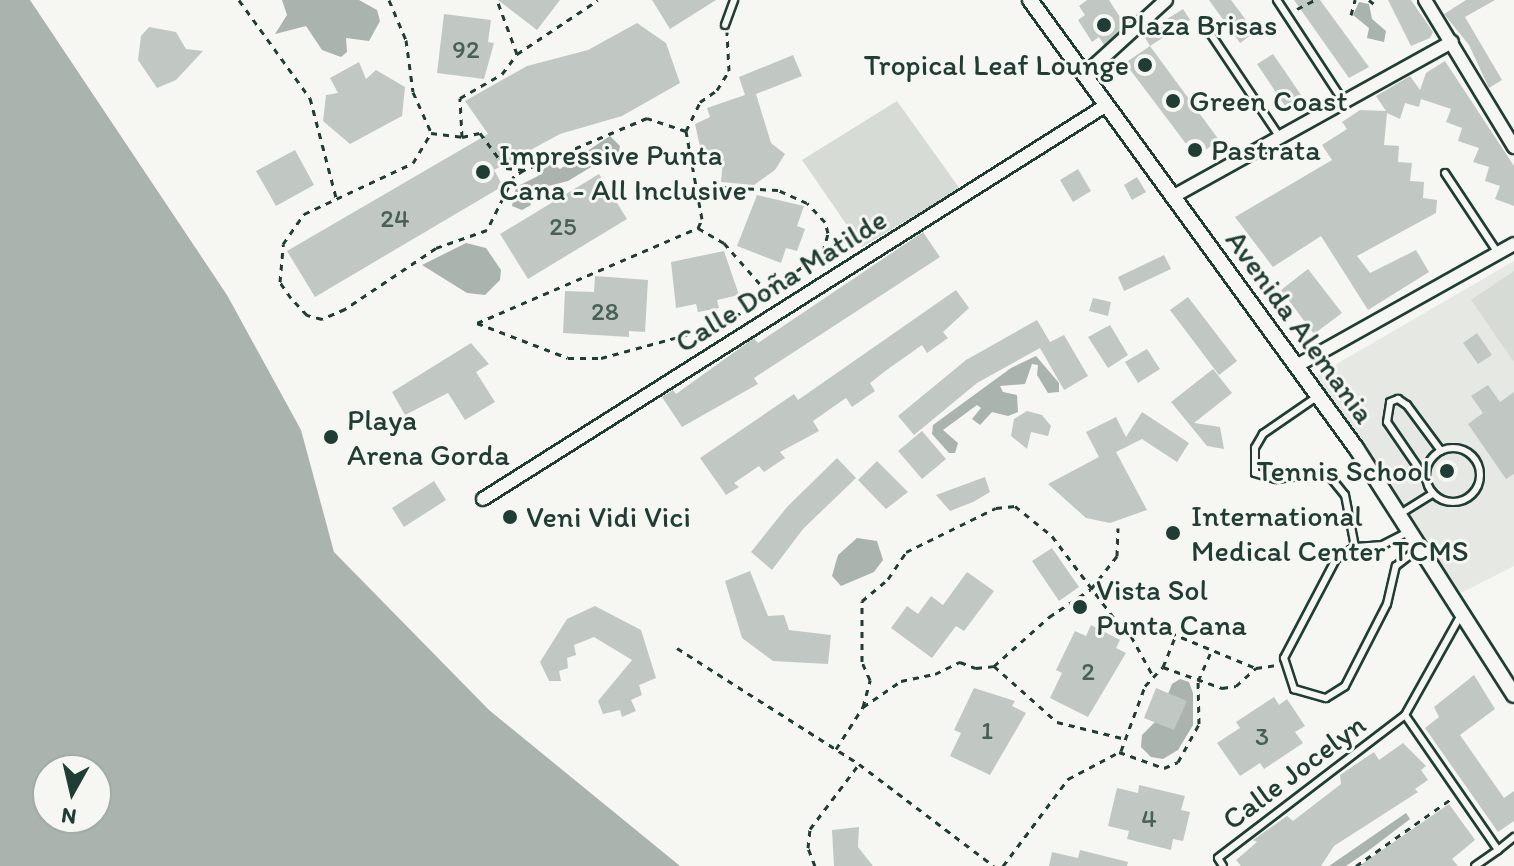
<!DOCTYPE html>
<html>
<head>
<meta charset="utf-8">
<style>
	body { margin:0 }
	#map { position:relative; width:1514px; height:866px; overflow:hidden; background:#f6f6f2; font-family:Itim,sans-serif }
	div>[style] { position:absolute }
	.built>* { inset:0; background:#e6e8e4 }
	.green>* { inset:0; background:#d6dbd6 }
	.water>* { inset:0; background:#aab3ae }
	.building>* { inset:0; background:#c1c8c3 }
	.path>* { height:3px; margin-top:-1.5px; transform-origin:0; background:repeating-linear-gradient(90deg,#1f3d34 0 6px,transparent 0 12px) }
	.roads { filter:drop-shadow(2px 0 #1f3d34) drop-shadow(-2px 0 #1f3d34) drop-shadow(0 2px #1f3d34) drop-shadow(0 -2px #1f3d34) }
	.service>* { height:6px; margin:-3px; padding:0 3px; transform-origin:3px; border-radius:3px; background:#f6f6f2 }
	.service>.ring { margin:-3px; padding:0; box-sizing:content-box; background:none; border:6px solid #f6f6f2; border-radius:50% }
	.minor>* { height:12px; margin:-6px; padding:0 6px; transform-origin:6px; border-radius:6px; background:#f6f6f2 }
	.tertiary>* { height:14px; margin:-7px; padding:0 7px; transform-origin:7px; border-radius:7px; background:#f6f6f2 }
	.dots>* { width:22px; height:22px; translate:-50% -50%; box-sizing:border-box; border:4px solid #f6f6f2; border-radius:50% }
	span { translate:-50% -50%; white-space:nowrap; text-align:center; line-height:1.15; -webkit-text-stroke:6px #f6f6f2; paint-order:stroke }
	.number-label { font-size:26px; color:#486058 }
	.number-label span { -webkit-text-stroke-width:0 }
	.poi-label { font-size:30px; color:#1f3d34 }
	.left { translate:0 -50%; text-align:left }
	.right { translate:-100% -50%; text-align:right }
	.street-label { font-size:30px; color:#1f3d34 }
	.north { position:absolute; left:32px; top:754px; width:80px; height:80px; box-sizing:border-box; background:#f6f6f2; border:2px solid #a0aca6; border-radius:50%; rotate:188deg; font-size:22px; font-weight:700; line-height:32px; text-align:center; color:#1f3d34 }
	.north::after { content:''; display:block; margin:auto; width:28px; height:36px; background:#1f3d34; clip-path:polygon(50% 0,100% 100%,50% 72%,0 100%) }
</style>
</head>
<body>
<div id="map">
	<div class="built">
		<i style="clip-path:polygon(1514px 261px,1514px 566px,1461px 593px,1316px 376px)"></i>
	</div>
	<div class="green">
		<i style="clip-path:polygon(897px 101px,960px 189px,862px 247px,802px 160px)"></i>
		<i style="clip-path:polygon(1514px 271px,1514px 362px,1471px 300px)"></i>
	</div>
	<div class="water">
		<i style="clip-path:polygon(evenodd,0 0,30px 0,227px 295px,301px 430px,334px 552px,489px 710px,680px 866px,0 866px,0 0,48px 770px,96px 770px,96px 818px,48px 818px,48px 770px)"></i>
		<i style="clip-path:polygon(282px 0,359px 0,377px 10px,380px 21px,369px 41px,346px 38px,347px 52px,341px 57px,322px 50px,306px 26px,275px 34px,287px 15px)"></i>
		<i style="clip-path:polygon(1359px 2px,1369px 4px,1372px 19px,1386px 31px,1384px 42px,1367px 38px,1369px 28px,1353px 15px)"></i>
		<i style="clip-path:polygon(610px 136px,620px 146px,617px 163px,606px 158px,568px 181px,537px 189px,528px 198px,531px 205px,522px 210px,512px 206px,516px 187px,538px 176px,550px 162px,560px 169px)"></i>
		<i style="clip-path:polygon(466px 243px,486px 248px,501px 270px,500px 280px,485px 295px,467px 293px,422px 265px)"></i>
		<i style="clip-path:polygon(1036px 356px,1059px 383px,1059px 392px,1048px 393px,1037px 375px,1038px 365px,1032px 364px,1025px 384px,1000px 386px,1003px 392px,1017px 395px,1018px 412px,1008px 416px,992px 412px,980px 425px,972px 419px,981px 408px,977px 405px,943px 430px,958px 443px,955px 453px,949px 453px,932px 434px,933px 425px,1011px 368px)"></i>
		<i style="clip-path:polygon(857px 538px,877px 541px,883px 560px,874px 572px,841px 586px,832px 576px,838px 555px)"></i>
		<i style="clip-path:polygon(1180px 679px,1189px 682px,1193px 693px,1193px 725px,1178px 750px,1163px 759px,1151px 757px,1141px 747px,1142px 735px,1158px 719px,1172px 684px)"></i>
		<i style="clip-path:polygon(1406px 813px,1410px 819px,1368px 851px,1346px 866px,1329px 866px)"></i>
	</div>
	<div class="building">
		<i style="clip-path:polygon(498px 0,560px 0,537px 30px)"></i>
		<i style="clip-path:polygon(652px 0,716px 0,670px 29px)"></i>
		<i style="clip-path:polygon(1087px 0,1109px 0,1125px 25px,1104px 45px,1099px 37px,1092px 42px,1078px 20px,1085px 15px,1079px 6px)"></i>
		<i style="clip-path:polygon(1209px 0,1231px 0,1255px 32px,1240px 43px)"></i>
		<i style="clip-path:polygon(1294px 0,1320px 0,1369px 67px,1349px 78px)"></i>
		<i style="clip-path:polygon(1388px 0,1411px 0,1433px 32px,1430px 38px,1411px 46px)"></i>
		<i style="clip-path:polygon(1466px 0,1495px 0,1465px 17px,1502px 80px,1489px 88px,1469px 45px,1444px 14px)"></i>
		<i style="clip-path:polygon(1183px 9px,1190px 20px,1150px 46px,1143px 34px)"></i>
		<i style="clip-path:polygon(444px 14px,491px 20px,488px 42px,494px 43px,484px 79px,437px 73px)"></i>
		<i style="clip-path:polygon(637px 23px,666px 43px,680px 83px,622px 116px,560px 134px,494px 170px,503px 186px,315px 297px,287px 251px,488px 134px,465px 101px,527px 66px,588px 50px)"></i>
		<i style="clip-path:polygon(149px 27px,176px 32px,186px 49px,203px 51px,176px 80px,157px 88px,138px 60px,141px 36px)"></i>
		<i style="clip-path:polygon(1150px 46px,1219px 140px,1196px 157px,1125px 63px)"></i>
		<i style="clip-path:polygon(1273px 54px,1301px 95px,1285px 106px,1257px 64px)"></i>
		<i style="clip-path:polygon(793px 55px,802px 76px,756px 94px,771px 143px,785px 154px,775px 170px,754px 185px,721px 182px,723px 161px,701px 151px,695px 124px,710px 117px,707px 108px,745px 95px,739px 77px)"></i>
		<i style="clip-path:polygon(1445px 61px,1514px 166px,1514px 206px,1495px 199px,1500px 186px,1485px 181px,1489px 167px,1473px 162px,1479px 148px,1458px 141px,1462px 128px,1446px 122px,1451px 109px,1421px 99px,1419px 107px,1405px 103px,1400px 119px,1387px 113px,1384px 145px,1399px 146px,1398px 162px,1412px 163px,1410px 181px,1424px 182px,1423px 198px,1437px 200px,1436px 213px,1357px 256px,1370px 273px,1416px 250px,1429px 272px,1368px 310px,1321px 236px,1273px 267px,1235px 217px,1332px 160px,1322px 145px,1347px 129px,1342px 122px,1360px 110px,1386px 111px,1376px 96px,1410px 76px,1420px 90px,1426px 73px)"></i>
		<i style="clip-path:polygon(359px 62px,366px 79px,376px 70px,405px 87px,402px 116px,350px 144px,323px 121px,326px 95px,338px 93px,330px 78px)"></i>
		<i style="clip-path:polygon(295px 150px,314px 185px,276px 206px,256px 171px)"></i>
		<i style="clip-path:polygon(1078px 169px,1091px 191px,1073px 202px,1060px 180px)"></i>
		<i style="clip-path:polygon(599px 174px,627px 219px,528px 279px,500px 234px)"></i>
		<i style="clip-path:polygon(1137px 177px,1146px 192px,1132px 200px,1124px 185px)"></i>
		<i style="clip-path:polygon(757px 195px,804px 206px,797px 226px,805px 229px,797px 251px,786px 248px,781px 263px,737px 246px)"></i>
		<i style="clip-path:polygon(923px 232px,940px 257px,754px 378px,758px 384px,682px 427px,662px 397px,673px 390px,676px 394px,754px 338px,758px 343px)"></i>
		<i style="clip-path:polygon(724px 251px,739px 295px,717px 300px,719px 308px,698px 312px,696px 304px,676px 308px,671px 262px)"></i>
		<i style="clip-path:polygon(1164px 255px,1171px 269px,1124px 291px,1118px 277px)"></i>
		<i style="clip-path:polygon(1308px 269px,1342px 313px,1314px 334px,1281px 290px)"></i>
		<i style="clip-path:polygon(595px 276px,648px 280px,645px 332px,629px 331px,629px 337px,563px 333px,565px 291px,594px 292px)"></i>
		<i style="clip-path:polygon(956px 290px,969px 308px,943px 332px,948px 338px,927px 353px,922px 345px,888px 369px,870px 383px,875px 391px,852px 407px,846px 398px,813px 421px,819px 431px,780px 452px,785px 458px,764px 472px,759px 466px,734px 483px,739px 487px,726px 495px,700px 458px,794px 394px,798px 400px)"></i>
		<i style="clip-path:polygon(1188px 297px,1237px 361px,1219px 375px,1170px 310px)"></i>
		<i style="clip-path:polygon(1093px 298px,1111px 302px,1108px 316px,1089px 311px)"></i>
		<i style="clip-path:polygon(1037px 320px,1050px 342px,1064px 335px,1088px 376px,1064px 390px,1040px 348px,977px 383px,914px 435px,898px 416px,966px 360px)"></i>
		<i style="clip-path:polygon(1110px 325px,1128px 355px,1108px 368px,1088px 337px)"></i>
		<i style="clip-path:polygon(1477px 333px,1492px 355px,1478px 364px,1463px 343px)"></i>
		<i style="clip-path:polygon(471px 343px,489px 364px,476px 372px,495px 402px,465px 420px,448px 393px,405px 415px,392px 392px)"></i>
		<i style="clip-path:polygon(1147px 349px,1160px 369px,1138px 383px,1125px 362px)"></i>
		<i style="clip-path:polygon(1213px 369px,1232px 393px,1194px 423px,1220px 427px,1224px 449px,1207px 446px,1171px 402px)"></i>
		<i style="clip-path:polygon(1488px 385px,1500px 402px,1514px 392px,1514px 474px,1506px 479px,1468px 424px,1483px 413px,1471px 396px)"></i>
		<i style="clip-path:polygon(1027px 411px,1042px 415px,1051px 426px,1048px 436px,1031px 432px,1027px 449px,1011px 436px,1014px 419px)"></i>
		<i style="clip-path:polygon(1142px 412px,1189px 443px,1177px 462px,1142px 439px,1116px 452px,1147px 510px,1110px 523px,1086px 518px,1048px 484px,1099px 457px,1086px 432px,1116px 417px,1126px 437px)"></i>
		<i style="clip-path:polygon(922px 431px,946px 459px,922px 479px,898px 451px)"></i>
		<i style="clip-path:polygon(837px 458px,856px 478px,803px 529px,772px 570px,751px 552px,787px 507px)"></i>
		<i style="clip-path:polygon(877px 461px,908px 492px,886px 509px,858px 480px)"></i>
		<i style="clip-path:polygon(985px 477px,990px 492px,973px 502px,950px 511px,936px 495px)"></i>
		<i style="clip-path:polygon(434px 481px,446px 500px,404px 527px,392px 508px)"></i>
		<i style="clip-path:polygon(1052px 548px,1079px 587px,1059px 601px,1032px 561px)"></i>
		<i style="clip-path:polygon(750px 571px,768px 616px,784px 615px,789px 630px,831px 635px,828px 664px,773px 661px,742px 638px,725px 581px)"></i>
		<i style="clip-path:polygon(967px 572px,994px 591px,964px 631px,956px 626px,932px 658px,891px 628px,907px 606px,918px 614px,931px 596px,943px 605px)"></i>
		<i style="clip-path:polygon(595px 606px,641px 630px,656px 678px,639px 685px,642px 695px,631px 700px,636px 711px,622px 717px,620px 710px,603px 714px,598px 701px,632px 660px,594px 637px,574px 645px,576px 655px,567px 658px,568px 668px,559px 671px,561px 681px,549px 681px,540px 662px,567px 619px)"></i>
		<i style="clip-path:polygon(1091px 625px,1120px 640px,1116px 648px,1126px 653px,1088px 717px,1050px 698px,1062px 673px,1056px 670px,1075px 631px,1086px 636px)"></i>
		<i style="clip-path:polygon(1474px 675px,1495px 709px,1460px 735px,1504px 798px,1514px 791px,1514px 821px,1498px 832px,1425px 728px,1439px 717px,1434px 707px)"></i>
		<i style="clip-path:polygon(974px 688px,1015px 701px,1012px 706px,1026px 713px,990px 775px,950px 756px,961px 733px,954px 730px)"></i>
		<i style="clip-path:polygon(1156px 688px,1187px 701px,1174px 730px,1144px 718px)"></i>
		<i style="clip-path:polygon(1274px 697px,1279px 705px,1287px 699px,1305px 726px,1295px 732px,1303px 743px,1264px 769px,1260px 763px,1240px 776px,1217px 743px,1240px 728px,1236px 722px)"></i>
		<i style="clip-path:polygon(1403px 743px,1426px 766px,1421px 770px,1428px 780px,1415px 789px,1418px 792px,1334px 846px,1321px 866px,1241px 866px,1236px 860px,1257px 842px,1253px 840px,1287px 816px,1293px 821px,1341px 784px,1340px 775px,1374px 752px,1379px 760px)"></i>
		<i style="clip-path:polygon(1139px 785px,1185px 796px,1181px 810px,1190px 812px,1183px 841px,1173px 839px,1171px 850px,1127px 839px,1129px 831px,1108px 826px,1117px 788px,1138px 793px)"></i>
		<i style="clip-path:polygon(1449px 804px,1475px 840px,1452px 859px,1458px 866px,1359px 866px)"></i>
		<i style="clip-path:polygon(859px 827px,858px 847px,873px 866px,834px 866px,832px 830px)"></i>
		<i style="clip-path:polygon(1080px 850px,1128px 862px,1127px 866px,1049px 866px,1052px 852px,1078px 858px)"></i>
	</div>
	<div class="path">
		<i style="left:239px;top:0;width:121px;rotate:54.1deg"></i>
		<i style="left:310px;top:98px;width:106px;rotate:75.3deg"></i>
		<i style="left:389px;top:0;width:43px;rotate:67deg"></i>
		<i style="left:406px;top:40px;width:52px;rotate:82.3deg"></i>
		<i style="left:413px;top:92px;width:44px;rotate:65.8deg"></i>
		<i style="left:1369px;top:0;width:11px;rotate:38deg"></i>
		<i style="left:1297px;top:9px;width:20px;rotate:-27deg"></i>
		<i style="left:1351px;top:15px;width:16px;rotate:-75deg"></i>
		<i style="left:517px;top:54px;width:97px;rotate:-33.7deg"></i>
		<i style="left:686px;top:131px;width:32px;rotate:-64deg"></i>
		<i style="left:700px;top:102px;width:21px;rotate:-35deg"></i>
		<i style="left:717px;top:90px;width:22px;rotate:-58deg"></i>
		<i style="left:729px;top:71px;width:39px;rotate:-93deg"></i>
		<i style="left:462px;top:137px;width:18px;rotate:-13deg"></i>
		<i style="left:480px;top:133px;width:44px;rotate:53.4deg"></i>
		<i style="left:506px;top:168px;width:18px;rotate:6deg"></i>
		<i style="left:698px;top:228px;width:30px;rotate:30deg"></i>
		<i style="left:724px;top:243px;width:65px;rotate:48.7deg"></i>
		<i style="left:767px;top:292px;width:69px;rotate:-35.5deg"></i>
		<i style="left:823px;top:252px;width:20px;rotate:-75deg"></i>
		<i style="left:828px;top:233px;width:11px;rotate:-105deg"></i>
		<i style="left:825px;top:222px;width:26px;rotate:-133deg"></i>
		<i style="left:807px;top:203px;width:32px;rotate:-156deg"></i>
		<i style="left:778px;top:190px;width:79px;rotate:-177.1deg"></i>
		<i style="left:477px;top:323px;width:241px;rotate:-23.3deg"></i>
		<i style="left:698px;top:228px;width:10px;rotate:-66deg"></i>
		<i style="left:702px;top:219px;width:89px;rotate:-100.3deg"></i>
		<i style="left:686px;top:131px;width:41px;rotate:-161.6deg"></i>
		<i style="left:647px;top:118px;width:134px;rotate:157.1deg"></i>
		<i style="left:524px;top:170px;width:12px;rotate:149deg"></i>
		<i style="left:514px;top:176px;width:60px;rotate:116.6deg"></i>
		<i style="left:487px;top:230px;width:54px;rotate:160.6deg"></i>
		<i style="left:436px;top:248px;width:110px;rotate:146.2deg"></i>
		<i style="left:345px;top:309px;width:25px;rotate:157deg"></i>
		<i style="left:322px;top:319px;width:16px;rotate:-165deg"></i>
		<i style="left:307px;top:315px;width:23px;rotate:-133deg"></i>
		<i style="left:291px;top:298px;width:19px;rotate:-125deg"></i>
		<i style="left:280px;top:282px;width:38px;rotate:-85deg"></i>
		<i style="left:283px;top:244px;width:37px;rotate:-55deg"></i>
		<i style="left:304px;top:214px;width:120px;rotate:-25.1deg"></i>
		<i style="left:413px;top:163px;width:35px;rotate:-59deg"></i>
		<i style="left:431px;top:133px;width:31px;rotate:7deg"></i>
		<i style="left:462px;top:137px;width:39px;rotate:-93deg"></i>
		<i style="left:460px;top:98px;width:48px;rotate:-29.7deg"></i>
		<i style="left:502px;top:74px;width:25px;rotate:-53deg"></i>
		<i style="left:517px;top:54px;width:58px;rotate:-110.3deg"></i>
		<i style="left:477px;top:323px;width:97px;rotate:21deg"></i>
		<i style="left:568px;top:358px;width:33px"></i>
		<i style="left:601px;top:358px;width:130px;rotate:-15.2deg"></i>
		<i style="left:726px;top:324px;width:52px;rotate:-38deg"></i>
		<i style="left:1131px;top:636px;width:43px;rotate:61.1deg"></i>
		<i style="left:677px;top:648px;width:216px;rotate:32.5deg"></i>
		<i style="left:859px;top:764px;width:169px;rotate:37.1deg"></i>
		<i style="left:994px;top:666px;width:84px;rotate:41.6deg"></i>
		<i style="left:1057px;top:722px;width:71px;rotate:13.8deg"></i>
		<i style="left:1163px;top:667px;width:63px;rotate:19.6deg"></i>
		<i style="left:1222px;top:688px;width:14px;rotate:-8deg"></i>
		<i style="left:1236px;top:686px;width:27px;rotate:-42deg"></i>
		<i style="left:863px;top:707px;width:28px;rotate:-75deg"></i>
		<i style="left:870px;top:680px;width:20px;rotate:-114deg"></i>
		<i style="left:862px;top:662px;width:61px;rotate:-90deg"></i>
		<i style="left:862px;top:601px;width:34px;rotate:-40deg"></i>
		<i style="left:888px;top:579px;width:32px;rotate:-56deg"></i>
		<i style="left:906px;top:552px;width:100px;rotate:-26.1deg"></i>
		<i style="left:996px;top:508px;width:19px;rotate:-6deg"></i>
		<i style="left:1015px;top:506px;width:48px;rotate:39deg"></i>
		<i style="left:1052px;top:536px;width:123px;rotate:52.9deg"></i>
		<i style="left:1126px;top:634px;width:34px;rotate:-10deg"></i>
		<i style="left:1159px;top:628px;width:105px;rotate:22.4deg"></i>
		<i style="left:1256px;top:668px;width:21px;rotate:-8deg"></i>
		<i style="left:836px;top:749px;width:50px;rotate:-57.3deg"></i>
		<i style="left:863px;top:707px;width:46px;rotate:-34.4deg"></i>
		<i style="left:901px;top:681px;width:35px;rotate:-12deg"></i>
		<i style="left:935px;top:674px;width:28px;rotate:-26deg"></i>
		<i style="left:960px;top:662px;width:17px;rotate:21deg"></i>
		<i style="left:976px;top:668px;width:18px;rotate:-6deg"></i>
		<i style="left:994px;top:666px;width:74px;rotate:-41.7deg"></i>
		<i style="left:1049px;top:617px;width:50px;rotate:-33.7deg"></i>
		<i style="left:1091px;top:589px;width:42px;rotate:-51.8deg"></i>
		<i style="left:1117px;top:556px;width:28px;rotate:-88deg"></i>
		<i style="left:1119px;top:752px;width:48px;rotate:19.6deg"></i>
		<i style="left:1164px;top:768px;width:15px;rotate:-23deg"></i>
		<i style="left:1178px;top:762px;width:43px;rotate:-61.1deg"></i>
		<i style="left:1199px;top:724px;width:43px;rotate:-91.3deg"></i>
		<i style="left:1198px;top:681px;width:35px;rotate:-66deg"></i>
		<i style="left:815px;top:866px;width:19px;rotate:-111deg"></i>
		<i style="left:808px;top:848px;width:19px;rotate:-84deg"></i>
		<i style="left:810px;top:829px;width:81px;rotate:-53deg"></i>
		<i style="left:1003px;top:866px;width:109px;rotate:-53.2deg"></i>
		<i style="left:1068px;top:779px;width:60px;rotate:-27.8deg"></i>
		<i style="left:1121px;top:751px;width:69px;rotate:-69.7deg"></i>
		<i style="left:1145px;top:686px;width:26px;rotate:-47deg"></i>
		<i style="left:1163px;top:667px;width:35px;rotate:-68deg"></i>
		<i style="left:1356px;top:866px;width:116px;rotate:-35.2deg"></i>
	</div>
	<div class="roads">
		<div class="service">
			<i style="left:1277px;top:0;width:121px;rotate:56.8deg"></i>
			<i style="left:725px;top:25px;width:27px;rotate:-70deg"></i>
			<i style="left:1206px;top:27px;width:135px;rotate:56.2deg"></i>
			<i style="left:1445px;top:173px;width:96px;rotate:56.5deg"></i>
			<i style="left:1318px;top:396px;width:67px;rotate:145.4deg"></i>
			<i style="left:1263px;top:434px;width:16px;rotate:120deg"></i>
			<i style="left:1255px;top:448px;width:25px;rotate:90deg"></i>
			<i style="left:1255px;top:473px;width:22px;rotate:16deg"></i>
			<i style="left:1276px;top:479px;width:51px;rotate:-6.7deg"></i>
			<i style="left:1327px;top:473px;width:28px;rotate:51deg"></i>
			<i style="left:1345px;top:495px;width:53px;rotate:79.1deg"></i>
			<i class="ring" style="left:1426px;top:448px;width:48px;height:48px"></i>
			<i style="left:1426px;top:479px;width:69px;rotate:-124.4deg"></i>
			<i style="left:1387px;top:422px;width:20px;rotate:-81deg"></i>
			<i style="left:1390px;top:402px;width:9px;rotate:-21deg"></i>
			<i style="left:1398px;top:399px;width:11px;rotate:34deg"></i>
			<i style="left:1407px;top:405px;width:57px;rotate:53.5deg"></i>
			<i style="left:1400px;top:514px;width:39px;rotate:-32deg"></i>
			<i style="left:1408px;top:532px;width:28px;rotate:153deg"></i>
			<i style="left:1383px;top:545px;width:28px;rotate:176deg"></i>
			<i style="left:1355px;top:547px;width:22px;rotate:148deg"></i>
			<i style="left:1336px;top:559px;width:112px;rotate:117.7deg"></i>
			<i style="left:1284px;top:658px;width:33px;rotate:72deg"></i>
			<i style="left:1294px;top:689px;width:33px;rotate:16deg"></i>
			<i style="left:1326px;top:698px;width:22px;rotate:-32deg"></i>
			<i style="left:1345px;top:686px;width:92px;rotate:-62.9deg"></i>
			<i style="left:1387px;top:604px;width:39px;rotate:-77deg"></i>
			<i style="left:1396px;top:566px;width:28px;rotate:-38deg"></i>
			<i style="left:1405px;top:715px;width:164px;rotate:55.4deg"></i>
			<i style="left:1498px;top:850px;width:28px;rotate:145deg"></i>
			<i style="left:1498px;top:850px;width:21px;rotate:-39deg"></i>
			<i style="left:1223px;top:866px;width:9px;rotate:-122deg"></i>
			<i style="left:1218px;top:858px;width:235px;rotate:-37.4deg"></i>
			<i style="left:1405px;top:715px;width:115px;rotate:-60.8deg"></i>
		</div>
		<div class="minor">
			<i style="left:1425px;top:0;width:172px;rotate:58.8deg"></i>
			<i style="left:1084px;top:75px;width:111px;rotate:-42.4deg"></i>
			<i style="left:1172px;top:197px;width:320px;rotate:-29deg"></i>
			<i style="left:1296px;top:366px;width:250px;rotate:-29.2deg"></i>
			<i style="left:483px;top:499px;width:736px;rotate:-32.29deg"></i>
		</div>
		<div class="tertiary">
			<i style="left:1030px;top:0;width:554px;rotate:53.96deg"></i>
			<i style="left:1356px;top:448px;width:293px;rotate:57.4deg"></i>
		</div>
	</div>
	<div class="dots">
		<i style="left:1104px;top:25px;background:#1f3d34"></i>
		<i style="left:1145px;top:65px;background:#1f3d34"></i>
		<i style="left:1173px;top:101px;background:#1f3d34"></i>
		<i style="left:1195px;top:150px;background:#1f3d34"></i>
		<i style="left:483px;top:172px;background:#1f3d34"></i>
		<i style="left:331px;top:437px;background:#1f3d34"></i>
		<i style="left:1447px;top:471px;background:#1f3d34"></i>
		<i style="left:510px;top:517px;background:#1f3d34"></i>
		<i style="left:1173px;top:533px;background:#1f3d34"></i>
		<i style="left:1080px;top:607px;background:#1f3d34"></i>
	</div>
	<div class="number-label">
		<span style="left:466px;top:50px">92</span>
		<span style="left:395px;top:219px">24</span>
		<span style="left:563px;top:227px">25</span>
		<span style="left:605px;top:312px">28</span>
		<span style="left:1088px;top:672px">2</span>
		<span style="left:987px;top:731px">1</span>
		<span style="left:1262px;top:737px">3</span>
		<span style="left:1149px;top:819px">4</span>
	</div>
	<div class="poi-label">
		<span class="left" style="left:1120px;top:25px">Plaza Brisas</span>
		<span class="right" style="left:1129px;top:65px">Tropical Leaf Lounge</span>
		<span class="left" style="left:1189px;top:101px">Green Coast</span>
		<span class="left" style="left:1211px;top:150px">Pastrata</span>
		<span class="left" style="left:499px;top:172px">Impressive Punta<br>Cana - All Inclusive</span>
		<span class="left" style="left:347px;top:437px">Playa<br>Arena Gorda</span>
		<span class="right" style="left:1431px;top:471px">Tennis School</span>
		<span class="left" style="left:1191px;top:533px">International<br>Medical Center TCMS</span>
		<span class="left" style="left:526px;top:517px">Veni Vidi Vici</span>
		<span class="left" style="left:1096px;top:607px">Vista Sol<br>Punta Cana</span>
	</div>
	<div class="street-label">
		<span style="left:781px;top:281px;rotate:-32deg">Calle Doña Matilde</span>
		<span style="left:1300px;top:327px;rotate:54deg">Avenida Alemania</span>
		<span style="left:1294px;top:772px;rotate:-37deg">Calle Jocelyn</span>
	</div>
	<div class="north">N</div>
</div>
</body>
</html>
